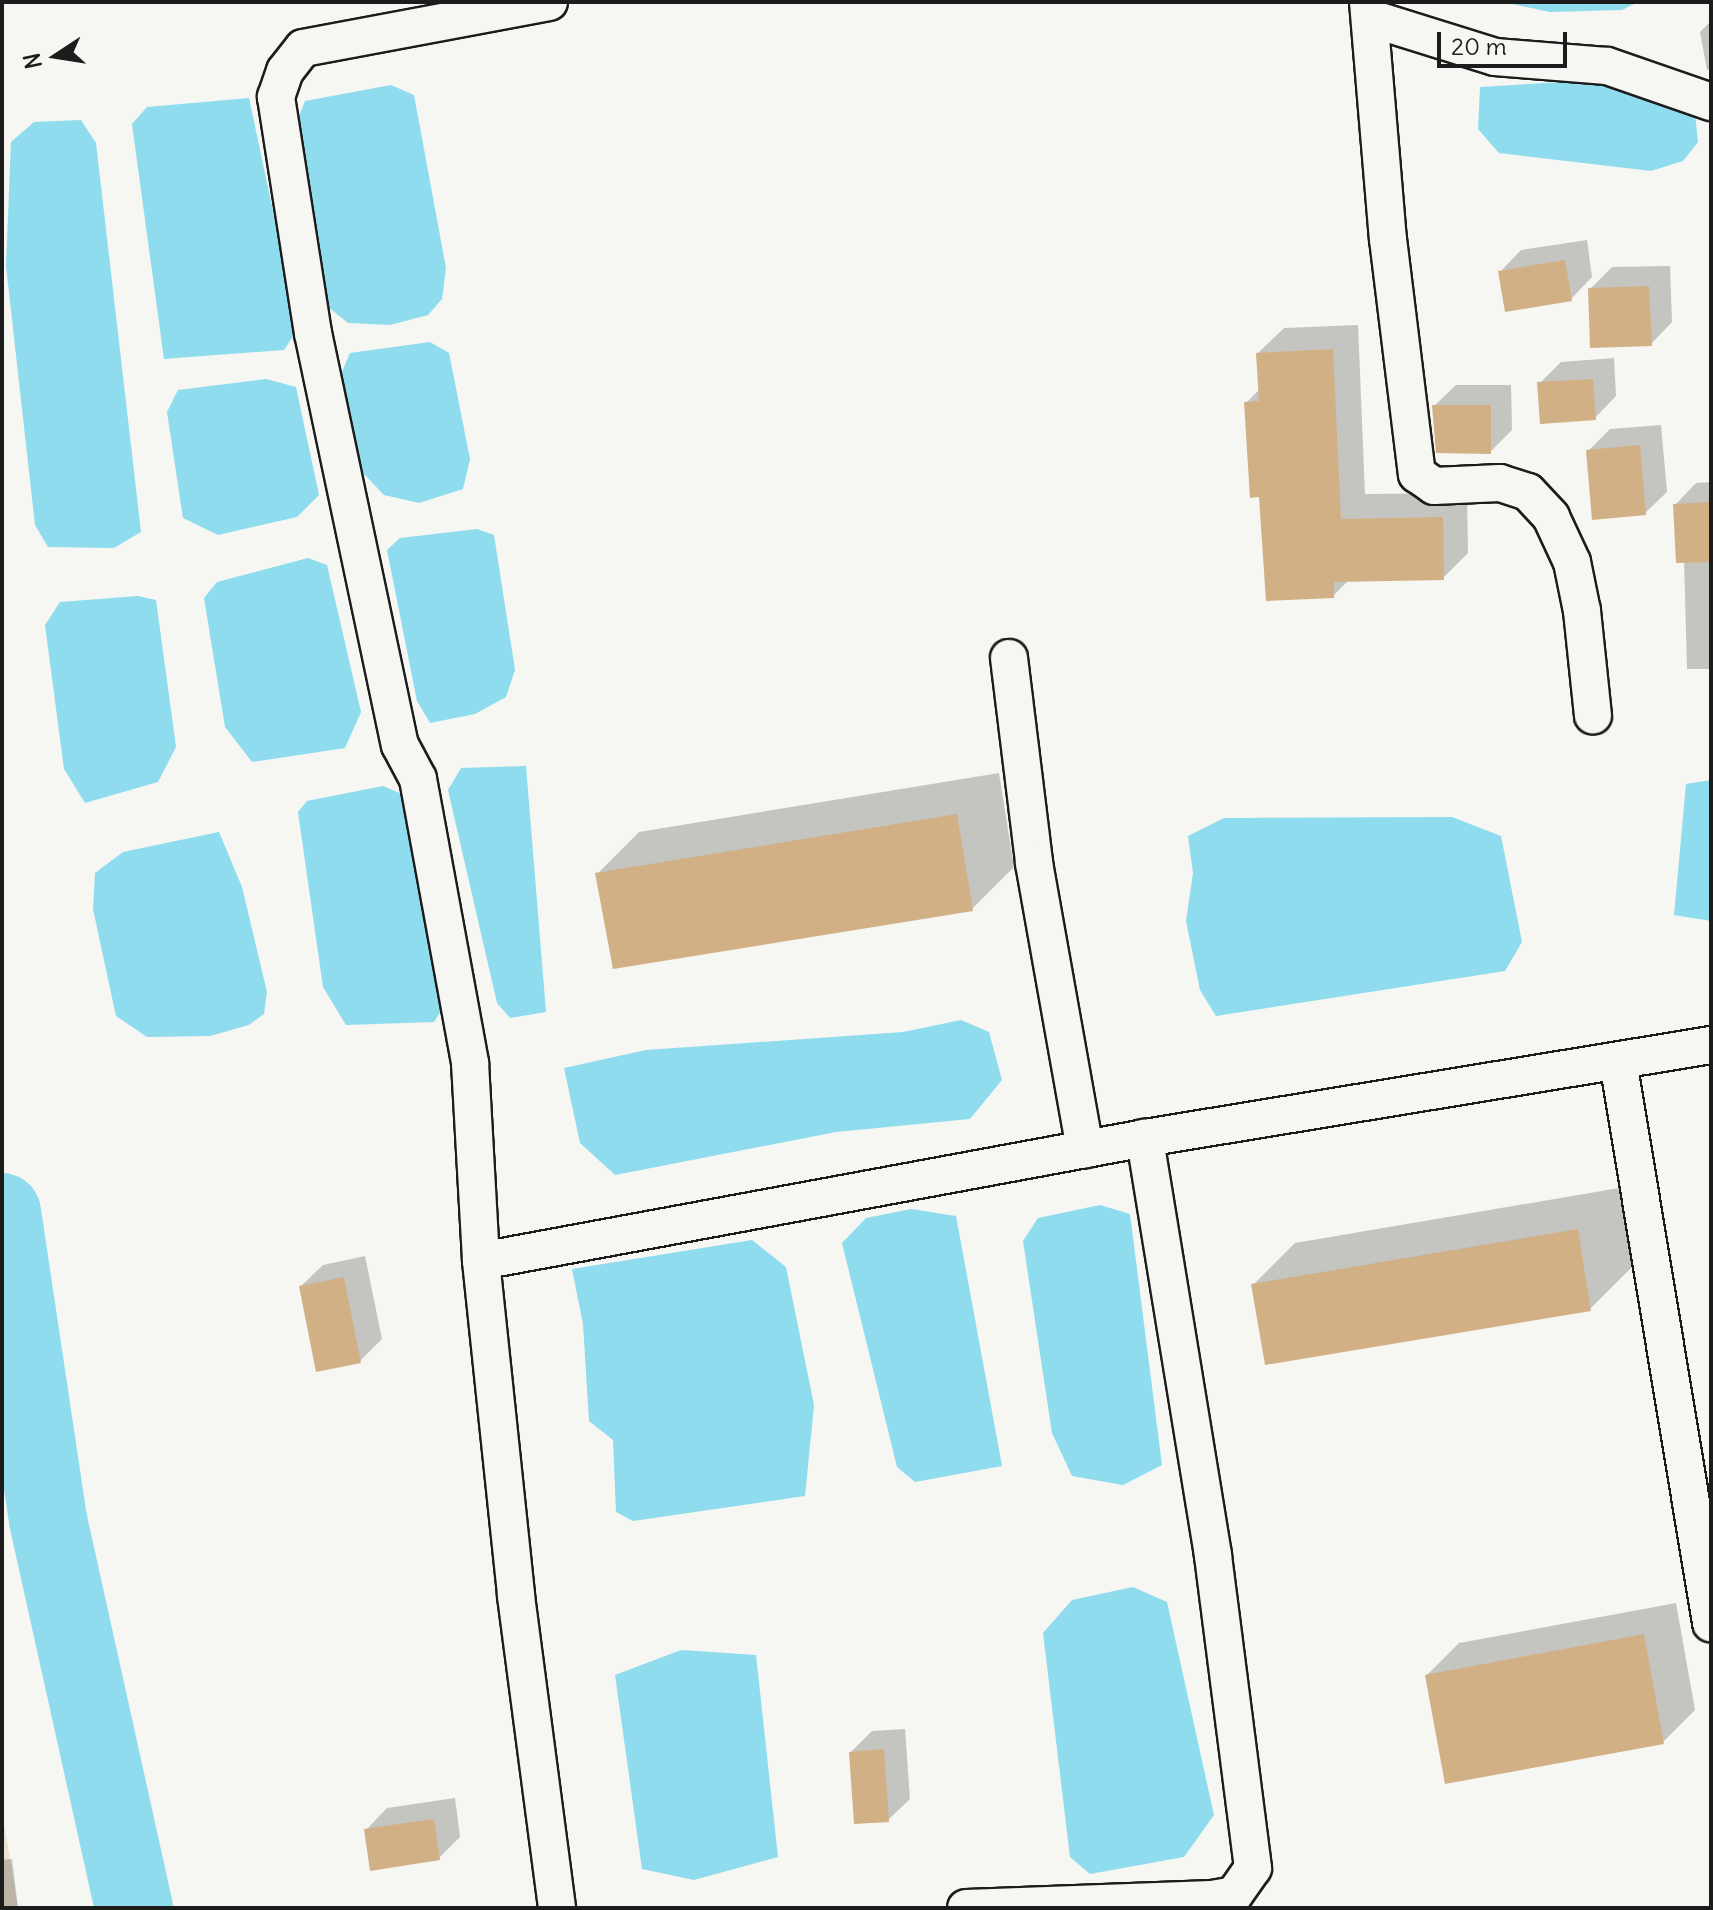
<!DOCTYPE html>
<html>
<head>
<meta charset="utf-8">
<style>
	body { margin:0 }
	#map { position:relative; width:1713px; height:1910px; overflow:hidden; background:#f6f6f2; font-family:Delius,sans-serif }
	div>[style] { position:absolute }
	.built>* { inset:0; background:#ebe1d1 }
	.water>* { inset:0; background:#8edced }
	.shadow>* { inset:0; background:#0003 }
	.river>* { height:78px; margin:-39px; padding:0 39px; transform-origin:39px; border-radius:39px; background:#8edced }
	.building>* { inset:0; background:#d2b085 }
	.roads { filter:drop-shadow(2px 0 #1c1c1c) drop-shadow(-2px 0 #1c1c1c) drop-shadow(0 2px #1c1c1c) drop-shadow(0 -2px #1c1c1c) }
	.minor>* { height:36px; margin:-18px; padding:0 18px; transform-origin:18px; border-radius:18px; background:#f6f6f2 }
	span { translate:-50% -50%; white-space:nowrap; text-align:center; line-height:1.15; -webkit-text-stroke:6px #f6f6f2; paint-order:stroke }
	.frame { position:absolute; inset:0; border:4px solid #1c1c1c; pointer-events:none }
	.north { position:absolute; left:16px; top:16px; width:80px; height:80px; -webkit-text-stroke:6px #f6f6f2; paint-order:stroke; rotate:258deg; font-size:22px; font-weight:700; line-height:32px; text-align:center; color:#1c1c1c }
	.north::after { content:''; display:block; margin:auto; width:28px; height:36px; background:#1c1c1c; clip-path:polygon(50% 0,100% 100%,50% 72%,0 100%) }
	.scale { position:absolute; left:1437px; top:32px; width:130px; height:36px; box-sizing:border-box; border:4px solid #1c1c1c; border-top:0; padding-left:10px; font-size:24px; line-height:28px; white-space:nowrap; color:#1c1c1c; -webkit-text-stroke:6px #f6f6f2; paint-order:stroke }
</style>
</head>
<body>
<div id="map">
	<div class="built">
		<i style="clip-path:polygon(2px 1811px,18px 1908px,2px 1908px)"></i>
	</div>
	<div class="water">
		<i style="clip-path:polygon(1502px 2px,1638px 2px,1622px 10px,1550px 12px)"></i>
		<i style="clip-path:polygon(1563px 82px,1614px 86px,1695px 113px,1698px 142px,1683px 161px,1651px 171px,1499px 153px,1478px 129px,1480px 87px)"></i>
		<i style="clip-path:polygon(391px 85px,414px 95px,446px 268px,442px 299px,428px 315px,390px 325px,348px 323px,327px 306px,296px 123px,305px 101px)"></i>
		<i style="clip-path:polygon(249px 98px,298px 329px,284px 350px,164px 359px,132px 124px,147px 107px)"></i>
		<i style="clip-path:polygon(81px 120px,96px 143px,141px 532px,114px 548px,48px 547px,35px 525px,6px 266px,11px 142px,34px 122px)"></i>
		<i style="clip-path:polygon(430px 342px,449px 353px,470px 459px,463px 489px,419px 503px,384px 495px,362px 472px,341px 374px,350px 353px)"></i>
		<i style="clip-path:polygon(266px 379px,296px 387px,319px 495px,297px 517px,218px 535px,183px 518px,167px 412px,178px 390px)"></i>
		<i style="clip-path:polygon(477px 529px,494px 535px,515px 670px,506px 697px,475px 714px,430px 723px,417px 701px,387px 550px,400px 538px)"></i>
		<i style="clip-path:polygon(308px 558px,327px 565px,361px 712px,345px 748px,252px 762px,225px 727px,204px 598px,217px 582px)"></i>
		<i style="clip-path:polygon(138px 596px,156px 600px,176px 747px,158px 782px,85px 803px,64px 769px,45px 625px,60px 602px)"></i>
		<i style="clip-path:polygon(526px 766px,546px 1012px,510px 1018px,497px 1003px,448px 790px,461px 768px)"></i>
		<i style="clip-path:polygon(1711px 780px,1711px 921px,1674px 915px,1686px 784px)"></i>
		<i style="clip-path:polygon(383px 786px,404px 795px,447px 1001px,434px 1022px,346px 1025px,323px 987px,298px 812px,307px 801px)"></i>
		<i style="clip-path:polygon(1452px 817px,1501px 836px,1522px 942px,1505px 971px,1216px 1016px,1200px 990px,1186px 921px,1193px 873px,1188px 836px,1224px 818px)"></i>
		<i style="clip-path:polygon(219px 832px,242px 887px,267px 992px,264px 1014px,249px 1025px,210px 1036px,147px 1037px,116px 1016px,93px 909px,95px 873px,123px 852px)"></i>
		<i style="clip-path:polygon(961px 1020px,989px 1032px,1002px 1080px,970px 1119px,836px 1132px,615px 1175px,580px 1143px,564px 1068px,646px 1050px,903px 1032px)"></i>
		<i style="clip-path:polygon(1100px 1205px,1130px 1214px,1162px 1465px,1123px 1485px,1072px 1476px,1052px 1433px,1023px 1241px,1038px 1218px)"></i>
		<i style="clip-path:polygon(911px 1209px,956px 1216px,1002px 1466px,915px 1482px,897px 1467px,842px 1243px,866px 1218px)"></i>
		<i style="clip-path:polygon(752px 1240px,786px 1267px,814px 1405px,805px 1496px,633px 1521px,616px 1512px,613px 1440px,589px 1421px,583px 1324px,572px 1269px)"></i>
		<i style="clip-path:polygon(1133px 1587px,1167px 1602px,1214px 1815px,1184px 1857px,1090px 1874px,1070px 1857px,1043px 1633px,1072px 1600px)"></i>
		<i style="clip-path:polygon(681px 1650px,756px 1655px,778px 1857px,694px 1880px,642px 1869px,615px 1675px)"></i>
	</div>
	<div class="shadow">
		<i style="clip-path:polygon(1710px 22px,1711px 69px,1707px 70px,1700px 32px)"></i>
		<i style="clip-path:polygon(1587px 240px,1592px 277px,1571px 299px,1500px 272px,1521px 250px)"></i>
		<i style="clip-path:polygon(1670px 266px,1672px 322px,1651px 344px,1590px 289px,1612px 267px)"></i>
		<i style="clip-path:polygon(1358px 325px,1365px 494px,1467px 493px,1468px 553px,1443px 578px,1350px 579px,1333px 596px,1261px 495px,1246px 403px,1260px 389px,1258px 353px,1284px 328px)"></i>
		<i style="clip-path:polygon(1614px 358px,1616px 396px,1595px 418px,1540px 383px,1561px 362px)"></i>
		<i style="clip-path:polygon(1456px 385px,1511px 385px,1512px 430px,1490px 452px,1434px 406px)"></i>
		<i style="clip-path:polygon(1661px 425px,1667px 492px,1645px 513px,1588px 451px,1610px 429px)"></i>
		<i style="clip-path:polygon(1711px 482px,1711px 669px,1687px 669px,1684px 560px,1675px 505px,1696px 483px)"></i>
		<i style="clip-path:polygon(999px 773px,1014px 867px,972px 909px,598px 873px,639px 832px)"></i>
		<i style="clip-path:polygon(1619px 1188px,1632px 1267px,1590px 1309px,1253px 1285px,1295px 1243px)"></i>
		<i style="clip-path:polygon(365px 1256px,382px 1339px,360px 1361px,301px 1286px,323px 1265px)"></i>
		<i style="clip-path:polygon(1676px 1603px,1695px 1710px,1663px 1742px,1427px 1675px,1459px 1643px)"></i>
		<i style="clip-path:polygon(905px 1729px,910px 1799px,888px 1820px,851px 1752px,872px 1731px)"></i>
		<i style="clip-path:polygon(455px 1798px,460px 1837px,439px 1858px,366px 1830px,387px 1808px)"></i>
		<i style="clip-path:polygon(12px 1859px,18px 1908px,2px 1908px,2px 1860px)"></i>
	</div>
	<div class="river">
		<i style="left:2px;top:1212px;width:311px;rotate:81.5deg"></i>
		<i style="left:48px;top:1520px;width:397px;rotate:77.5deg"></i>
	</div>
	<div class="building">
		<i style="clip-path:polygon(1565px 260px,1572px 301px,1505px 312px,1498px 271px)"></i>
		<i style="clip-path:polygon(1649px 286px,1652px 346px,1590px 348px,1588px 288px)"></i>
		<i style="clip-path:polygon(1333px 349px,1341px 519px,1443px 517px,1444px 580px,1334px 582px,1334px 598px,1266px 601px,1259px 497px,1250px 498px,1244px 402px,1259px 401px,1256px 353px)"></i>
		<i style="clip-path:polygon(1593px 379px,1596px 420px,1540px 424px,1537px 382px)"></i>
		<i style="clip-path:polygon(1432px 405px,1491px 405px,1491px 454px,1436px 453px)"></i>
		<i style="clip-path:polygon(1640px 445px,1646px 515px,1592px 520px,1586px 450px)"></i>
		<i style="clip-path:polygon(1711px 502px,1711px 562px,1676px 563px,1673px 504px)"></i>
		<i style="clip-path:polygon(957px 814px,973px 911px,613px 969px,595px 873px)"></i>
		<i style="clip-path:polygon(1578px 1229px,1591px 1311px,1265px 1365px,1251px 1284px)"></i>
		<i style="clip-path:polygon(344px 1277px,361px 1363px,316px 1372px,299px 1286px)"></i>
		<i style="clip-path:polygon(1644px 1634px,1664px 1744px,1445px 1784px,1425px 1675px)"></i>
		<i style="clip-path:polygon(884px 1749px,889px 1822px,854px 1824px,849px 1752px)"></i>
		<i style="clip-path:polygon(434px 1819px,440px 1860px,370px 1871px,364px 1829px)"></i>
	</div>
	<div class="roads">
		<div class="minor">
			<i style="left:549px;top:2px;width:250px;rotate:169.4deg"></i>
			<i style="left:303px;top:48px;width:29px;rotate:128deg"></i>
			<i style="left:285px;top:71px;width:28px;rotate:109deg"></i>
			<i style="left:276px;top:97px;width:239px;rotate:81.1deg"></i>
			<i style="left:313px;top:333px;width:421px;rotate:78.1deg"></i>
			<i style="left:400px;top:745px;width:38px;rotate:62deg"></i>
			<i style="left:418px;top:779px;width:289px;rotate:79.6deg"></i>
			<i style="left:470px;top:1063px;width:198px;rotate:86.8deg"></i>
			<i style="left:481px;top:1261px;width:337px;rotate:84deg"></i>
			<i style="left:516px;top:1596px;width:315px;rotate:82.5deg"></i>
			<i style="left:1368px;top:2px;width:238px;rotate:85.2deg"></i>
			<i style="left:1388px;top:239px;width:237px;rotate:83deg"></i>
			<i style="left:1417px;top:474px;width:21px;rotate:35deg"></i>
			<i style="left:1434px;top:486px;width:66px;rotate:-2.6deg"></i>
			<i style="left:1500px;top:483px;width:29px;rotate:18deg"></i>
			<i style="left:1528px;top:492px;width:34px;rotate:47deg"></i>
			<i style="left:1551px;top:517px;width:50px;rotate:65deg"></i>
			<i style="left:1572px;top:562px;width:50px;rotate:78.5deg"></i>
			<i style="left:1582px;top:611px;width:105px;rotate:84deg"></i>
			<i style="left:1370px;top:18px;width:131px;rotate:17.3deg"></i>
			<i style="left:1495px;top:57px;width:112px;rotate:4.6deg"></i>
			<i style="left:1607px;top:66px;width:110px;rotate:19.1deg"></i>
			<i style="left:1009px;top:658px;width:207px;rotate:83deg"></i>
			<i style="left:1034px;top:863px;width:291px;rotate:79.9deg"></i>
			<i style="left:1618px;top:1061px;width:570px;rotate:80.6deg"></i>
			<i style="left:481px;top:1261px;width:675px;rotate:-10.49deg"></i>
			<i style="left:1145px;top:1138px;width:574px;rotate:-9.33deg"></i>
			<i style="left:966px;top:1908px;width:246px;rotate:-2.1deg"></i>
			<i style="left:1212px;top:1899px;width:22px;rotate:-10deg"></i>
			<i style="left:1234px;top:1895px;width:33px;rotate:-55deg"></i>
			<i style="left:1253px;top:1868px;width:316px;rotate:-97.3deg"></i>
			<i style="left:1213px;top:1555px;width:423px;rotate:-99.3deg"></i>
		</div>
	</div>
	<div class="frame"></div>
	<div class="north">N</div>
	<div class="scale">20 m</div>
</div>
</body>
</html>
